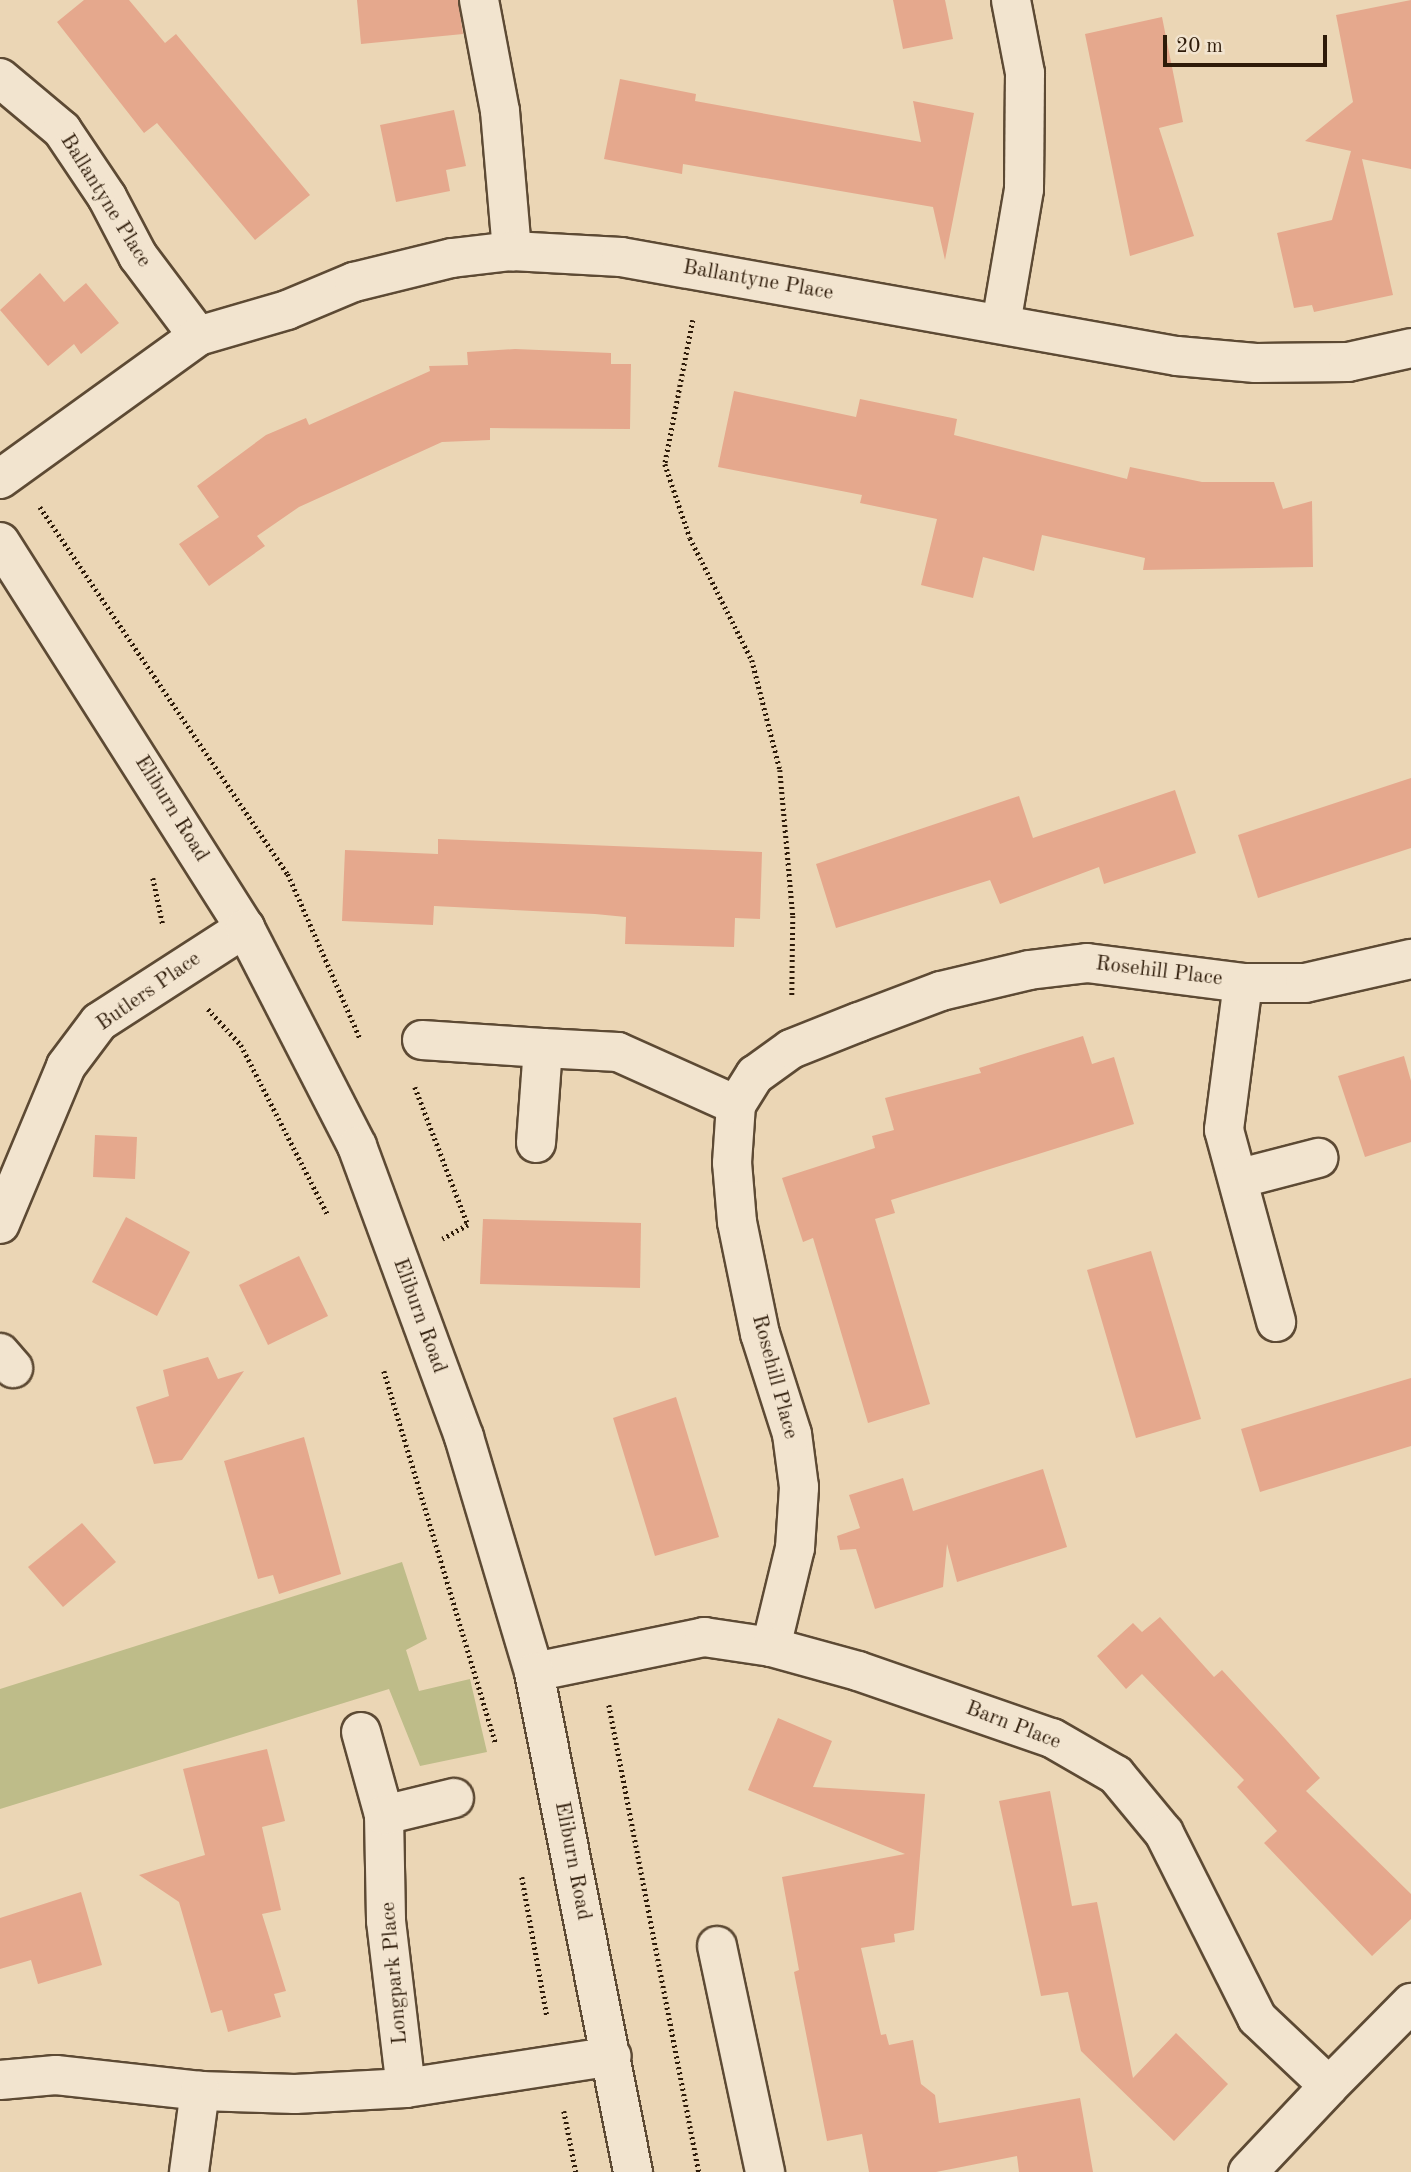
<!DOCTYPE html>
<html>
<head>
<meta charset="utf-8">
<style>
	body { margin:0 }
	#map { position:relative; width:1411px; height:2172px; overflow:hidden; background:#ebd6b5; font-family:"Old Standard TT",serif }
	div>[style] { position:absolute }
	.green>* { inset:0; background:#bebc89 }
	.building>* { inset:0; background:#e5a88d }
	.path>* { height:4.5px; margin-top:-2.25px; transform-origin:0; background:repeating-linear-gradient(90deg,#2e1b09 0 2px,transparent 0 5.5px) }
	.roads { filter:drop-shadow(2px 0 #5d4a34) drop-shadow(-2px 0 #5d4a34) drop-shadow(0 2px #5d4a34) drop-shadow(0 -2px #5d4a34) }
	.minor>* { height:38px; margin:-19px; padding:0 19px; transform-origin:19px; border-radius:19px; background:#f2e4cf }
	.tertiary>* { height:38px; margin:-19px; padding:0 19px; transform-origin:19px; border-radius:19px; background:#f2e4cf }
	span { translate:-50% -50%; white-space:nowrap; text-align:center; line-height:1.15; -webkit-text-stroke:7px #f2e4cf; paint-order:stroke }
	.street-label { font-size:21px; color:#2e1b09 }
	.scale { position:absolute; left:1163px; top:35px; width:164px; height:32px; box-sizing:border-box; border:4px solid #2e1b09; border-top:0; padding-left:9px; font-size:21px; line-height:24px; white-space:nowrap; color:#2e1b09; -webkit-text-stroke:5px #f2e4cf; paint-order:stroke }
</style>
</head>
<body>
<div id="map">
	<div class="green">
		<i style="clip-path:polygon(402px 1562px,427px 1639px,406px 1650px,419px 1691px,470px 1679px,487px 1752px,420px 1766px,389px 1689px,0 1809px,0 1689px)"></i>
	</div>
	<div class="building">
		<i style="clip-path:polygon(84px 0,129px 0,165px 43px,176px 34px,310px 195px,255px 240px,157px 123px,144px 133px,57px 22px)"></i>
		<i style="clip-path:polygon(357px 0,458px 0,463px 34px,361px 44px)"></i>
		<i style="clip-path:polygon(893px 0,945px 0,953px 39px,903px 49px)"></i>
		<i style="clip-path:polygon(1411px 0,1411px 169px,1362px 159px,1393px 295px,1314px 312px,1312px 305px,1294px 308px,1277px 233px,1332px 220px,1351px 151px,1305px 141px,1353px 102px,1336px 15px)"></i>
		<i style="clip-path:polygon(1162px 17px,1183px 122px,1159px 128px,1194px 236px,1130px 256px,1085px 34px)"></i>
		<i style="clip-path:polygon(620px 79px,696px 94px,695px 101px,921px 142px,913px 101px,974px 113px,945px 260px,933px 207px,683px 164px,682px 174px,604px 159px)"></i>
		<i style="clip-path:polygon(454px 110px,466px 166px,446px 170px,450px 191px,396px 202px,380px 125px)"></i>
		<i style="clip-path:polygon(40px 273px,64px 302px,86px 283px,119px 323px,81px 354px,74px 344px,48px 366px,0 310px)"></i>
		<i style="clip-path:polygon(515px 349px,611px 353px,611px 364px,631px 364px,630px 429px,490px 428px,490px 440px,442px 442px,299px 507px,257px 536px,265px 546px,209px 586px,179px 544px,219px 517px,197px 486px,266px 435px,306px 418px,309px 425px,430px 371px,429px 366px,468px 365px,467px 352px)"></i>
		<i style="clip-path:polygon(734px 391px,856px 417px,860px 399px,957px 419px,954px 435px,1127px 479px,1130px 467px,1202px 482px,1274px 482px,1283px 509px,1312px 501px,1313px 567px,1143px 570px,1145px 558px,1042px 535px,1034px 571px,983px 557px,973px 598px,921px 585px,937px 519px,860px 503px,862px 495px,718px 467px)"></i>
		<i style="clip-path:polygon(1411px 778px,1411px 848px,1258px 898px,1238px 835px)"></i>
		<i style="clip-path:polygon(1175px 790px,1196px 853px,1104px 884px,1099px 867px,1000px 904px,990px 880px,836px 928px,816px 864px,1019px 796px,1033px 838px)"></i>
		<i style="clip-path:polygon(438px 839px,762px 852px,760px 919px,735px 918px,734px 947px,625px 944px,626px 917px,595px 914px,434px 906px,433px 925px,342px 921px,345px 850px,438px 854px)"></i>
		<i style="clip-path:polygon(1083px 1036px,1092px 1064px,1114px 1057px,1134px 1124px,891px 1200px,895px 1213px,875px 1219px,930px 1404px,868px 1423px,813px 1238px,803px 1242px,782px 1178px,875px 1148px,872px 1136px,894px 1130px,885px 1098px,981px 1073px,979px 1068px)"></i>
		<i style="clip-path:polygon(1404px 1056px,1411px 1081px,1411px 1142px,1365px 1157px,1338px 1076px)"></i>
		<i style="clip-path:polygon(95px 1135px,137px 1137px,135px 1179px,93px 1177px)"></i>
		<i style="clip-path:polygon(126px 1217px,190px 1252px,157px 1316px,92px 1282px)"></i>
		<i style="clip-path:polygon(483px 1219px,641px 1223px,640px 1288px,480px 1284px)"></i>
		<i style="clip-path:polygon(1151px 1251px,1201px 1419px,1136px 1438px,1087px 1270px)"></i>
		<i style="clip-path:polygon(299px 1256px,328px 1316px,268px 1345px,239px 1285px)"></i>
		<i style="clip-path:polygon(208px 1357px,218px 1379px,244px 1371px,182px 1460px,154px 1464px,136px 1407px,169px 1396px,163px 1370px)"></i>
		<i style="clip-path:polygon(1411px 1378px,1411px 1446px,1260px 1492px,1241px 1429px)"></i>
		<i style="clip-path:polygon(676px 1397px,719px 1537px,655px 1556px,613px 1418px)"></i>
		<i style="clip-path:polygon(304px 1437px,341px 1574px,279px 1594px,273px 1575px,258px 1579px,224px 1461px)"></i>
		<i style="clip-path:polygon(1043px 1469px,1067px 1547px,957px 1582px,947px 1544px,943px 1587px,875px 1609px,856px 1549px,840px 1550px,837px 1536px,860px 1528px,849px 1495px,903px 1478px,913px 1511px)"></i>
		<i style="clip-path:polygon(82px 1523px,116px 1562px,63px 1607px,28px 1567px)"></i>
		<i style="clip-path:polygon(1160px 1617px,1214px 1677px,1222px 1670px,1278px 1731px,1320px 1778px,1306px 1791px,1411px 1894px,1411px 1919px,1372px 1956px,1264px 1843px,1277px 1831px,1237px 1787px,1244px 1780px,1142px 1674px,1126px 1689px,1097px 1656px,1133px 1623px,1142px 1632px)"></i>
		<i style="clip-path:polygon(778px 1718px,832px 1741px,813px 1787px,925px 1794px,914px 1930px,894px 1934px,895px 1942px,861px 1948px,881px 2035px,886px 2034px,889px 2045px,913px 2040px,921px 2084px,935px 2095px,939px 2123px,1080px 2098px,1093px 2172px,1019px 2172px,1017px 2156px,936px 2172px,869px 2172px,862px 2134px,827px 2141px,794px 1972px,799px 1970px,782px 1877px,905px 1854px,748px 1790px)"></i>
		<i style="clip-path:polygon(267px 1749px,285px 1821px,262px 1827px,281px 1910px,262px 1914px,286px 1991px,274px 1994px,281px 2017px,228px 2032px,222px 2010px,211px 2013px,179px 1902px,139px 1875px,205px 1855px,183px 1769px)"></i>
		<i style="clip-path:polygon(1050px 1791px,1072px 1906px,1097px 1902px,1133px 2078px,1176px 2033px,1228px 2084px,1174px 2141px,1081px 2051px,1068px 1992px,1041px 1996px,999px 1801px)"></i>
		<i style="clip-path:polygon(81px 1892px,102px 1965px,38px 1984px,31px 1960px,0 1969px,0 1918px)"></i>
	</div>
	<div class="path">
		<i style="left:693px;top:320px;width:147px;rotate:101deg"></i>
		<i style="left:665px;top:464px;width:78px;rotate:71.3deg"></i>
		<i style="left:690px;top:538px;width:137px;rotate:63.1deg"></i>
		<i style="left:752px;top:660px;width:114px;rotate:75.7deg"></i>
		<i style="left:780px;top:770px;width:147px;rotate:84.9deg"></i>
		<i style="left:793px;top:916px;width:79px;rotate:90.7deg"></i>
		<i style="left:40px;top:507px;width:443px;rotate:56deg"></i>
		<i style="left:288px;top:874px;width:179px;rotate:66.3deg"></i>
		<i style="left:153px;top:878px;width:48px;rotate:78deg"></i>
		<i style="left:208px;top:1009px;width:49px;rotate:47.5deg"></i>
		<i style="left:241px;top:1045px;width:191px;rotate:62.9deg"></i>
		<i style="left:415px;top:1087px;width:148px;rotate:69deg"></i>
		<i style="left:468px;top:1225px;width:29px;rotate:151deg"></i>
		<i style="left:384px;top:1371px;width:390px;rotate:73.3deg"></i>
		<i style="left:609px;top:1705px;width:476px;rotate:79.1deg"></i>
		<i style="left:522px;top:1877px;width:141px;rotate:79.8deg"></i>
		<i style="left:564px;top:2111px;width:62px;rotate:78.9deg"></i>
	</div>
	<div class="roads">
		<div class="minor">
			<i style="left:479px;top:0;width:113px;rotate:79.3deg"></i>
			<i style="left:500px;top:111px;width:141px;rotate:85.1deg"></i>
			<i style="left:0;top:78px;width:81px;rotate:40deg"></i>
			<i style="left:62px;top:130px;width:81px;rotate:56.1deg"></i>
			<i style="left:107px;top:197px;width:67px;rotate:62.3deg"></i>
			<i style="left:138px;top:256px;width:100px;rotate:53.1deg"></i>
			<i style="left:1001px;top:324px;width:137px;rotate:-80.3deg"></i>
			<i style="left:1024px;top:189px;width:116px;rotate:-89.5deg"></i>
			<i style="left:1025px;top:73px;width:74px;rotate:-100.9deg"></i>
			<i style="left:0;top:479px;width:244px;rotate:-35.8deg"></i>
			<i style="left:198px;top:336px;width:93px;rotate:-16.3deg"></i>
			<i style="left:287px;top:310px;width:73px;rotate:-22.7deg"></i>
			<i style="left:354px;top:282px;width:101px;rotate:-13.8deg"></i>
			<i style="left:452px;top:258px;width:60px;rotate:-6.7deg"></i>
			<i style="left:512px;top:251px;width:109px;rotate:3.2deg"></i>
			<i style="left:621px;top:257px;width:565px;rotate:10.1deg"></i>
			<i style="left:1177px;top:356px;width:79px;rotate:5.1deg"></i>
			<i style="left:1256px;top:363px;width:92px;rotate:-0.6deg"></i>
			<i style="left:1348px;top:362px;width:65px;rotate:-12.5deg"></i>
			<i style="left:1243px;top:983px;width:148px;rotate:97.4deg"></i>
			<i style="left:1224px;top:1130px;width:199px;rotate:74.8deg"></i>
			<i style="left:422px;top:1040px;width:121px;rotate:3.8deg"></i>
			<i style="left:536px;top:1143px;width:95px;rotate:-85.8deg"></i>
			<i style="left:543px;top:1048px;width:75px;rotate:3.1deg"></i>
			<i style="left:618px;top:1052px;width:129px;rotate:24.2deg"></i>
			<i style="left:1241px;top:1178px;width:80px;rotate:-14.6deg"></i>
			<i style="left:0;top:1224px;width:171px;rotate:-67.3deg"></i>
			<i style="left:66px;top:1066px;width:55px;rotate:-53.1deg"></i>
			<i style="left:99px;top:1022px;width:174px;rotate:-32.8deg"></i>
			<i style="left:0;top:1353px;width:20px;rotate:49deg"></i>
			<i style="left:771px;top:1647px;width:102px;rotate:-76.4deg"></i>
			<i style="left:795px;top:1548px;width:61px;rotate:-86.2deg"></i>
			<i style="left:799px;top:1487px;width:53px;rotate:-97.5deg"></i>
			<i style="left:792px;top:1434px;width:105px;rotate:-107.7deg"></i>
			<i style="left:760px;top:1334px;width:114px;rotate:-101.6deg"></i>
			<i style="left:737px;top:1222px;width:59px;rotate:-94.8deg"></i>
			<i style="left:732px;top:1163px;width:58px;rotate:-86.1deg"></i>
			<i style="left:736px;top:1105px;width:36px;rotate:-58deg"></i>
			<i style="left:755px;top:1075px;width:44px;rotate:-35.8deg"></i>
			<i style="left:791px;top:1049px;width:73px;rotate:-21.7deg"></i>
			<i style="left:859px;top:1022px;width:88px;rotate:-20.7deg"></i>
			<i style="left:941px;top:991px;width:90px;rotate:-13.4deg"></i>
			<i style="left:1029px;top:970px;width:58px;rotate:-6.9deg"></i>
			<i style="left:1087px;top:963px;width:157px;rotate:7.3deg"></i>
			<i style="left:1243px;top:983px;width:62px"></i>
			<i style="left:1305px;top:983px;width:109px;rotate:-12.8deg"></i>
			<i style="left:534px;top:1672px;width:174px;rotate:-11.6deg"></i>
			<i style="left:704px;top:1637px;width:68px;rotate:8.5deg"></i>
			<i style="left:771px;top:1647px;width:90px;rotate:15.4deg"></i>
			<i style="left:858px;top:1671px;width:205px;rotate:19.1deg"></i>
			<i style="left:1052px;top:1738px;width:74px;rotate:30deg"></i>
			<i style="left:1116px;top:1775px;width:75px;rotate:50.4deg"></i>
			<i style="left:1164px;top:1833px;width:207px;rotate:63.3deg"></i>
			<i style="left:1257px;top:2018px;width:99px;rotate:43.4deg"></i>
			<i style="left:1329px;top:2086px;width:117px;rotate:-45.3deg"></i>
			<i style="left:361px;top:1732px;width:86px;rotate:74.5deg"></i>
			<i style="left:384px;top:1815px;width:106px;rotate:88.9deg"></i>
			<i style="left:386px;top:1921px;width:168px;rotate:83.2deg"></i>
			<i style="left:384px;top:1815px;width:72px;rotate:-13.7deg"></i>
			<i style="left:717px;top:1946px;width:231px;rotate:78deg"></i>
			<i style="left:0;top:2080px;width:56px;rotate:-5.1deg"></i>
			<i style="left:56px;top:2075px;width:145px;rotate:6.3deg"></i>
			<i style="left:200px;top:2091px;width:95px;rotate:1.8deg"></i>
			<i style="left:295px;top:2094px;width:111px;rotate:-3.1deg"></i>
			<i style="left:406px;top:2088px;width:208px;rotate:-8.8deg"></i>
			<i style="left:189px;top:2172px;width:82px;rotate:-82.3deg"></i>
			<i style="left:1248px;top:2172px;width:118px;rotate:-46.7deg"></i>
		</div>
		<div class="tertiary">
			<i style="left:0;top:542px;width:457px;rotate:57.6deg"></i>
			<i style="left:245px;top:928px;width:245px;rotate:62.8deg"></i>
			<i style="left:357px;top:1146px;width:310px;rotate:69.8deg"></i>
			<i style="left:464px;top:1437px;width:245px;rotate:73.4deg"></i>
			<i style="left:534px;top:1672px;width:510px;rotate:78.8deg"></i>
		</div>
	</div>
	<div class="street-label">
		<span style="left:105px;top:201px;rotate:58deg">Ballantyne Place</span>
		<span style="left:758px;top:281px;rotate:10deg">Ballantyne Place</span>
		<span style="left:171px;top:809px;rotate:58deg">Eliburn Road</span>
		<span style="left:1159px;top:972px;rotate:7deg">Rosehill Place</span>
		<span style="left:149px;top:992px;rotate:-35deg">Butlers Place</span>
		<span style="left:419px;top:1316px;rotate:70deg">Eliburn Road</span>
		<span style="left:774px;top:1377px;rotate:75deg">Rosehill Place</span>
		<span style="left:1013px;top:1726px;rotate:21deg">Barn Place</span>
		<span style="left:572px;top:1861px;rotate:79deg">Eliburn Road</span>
		<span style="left:395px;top:1973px;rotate:-95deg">Longpark Place</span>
	</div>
	<div class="scale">20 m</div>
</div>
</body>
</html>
